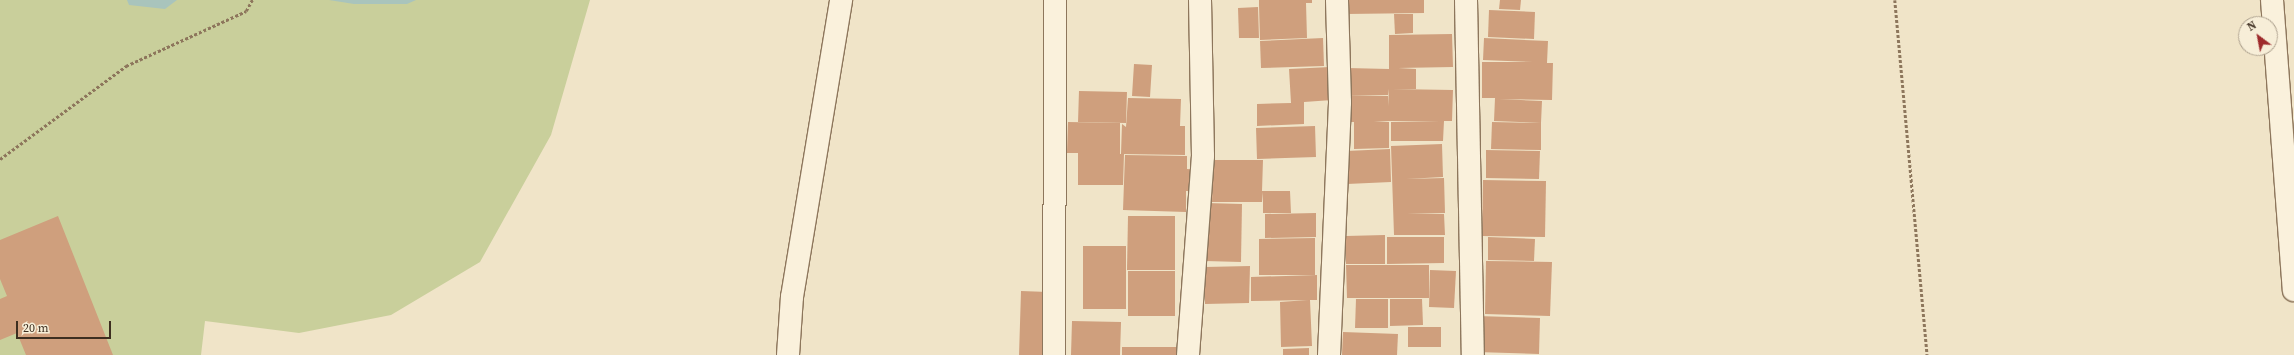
<!DOCTYPE html>
<html>
<head>
<meta charset="utf-8">
<style>
	body { margin:0 }
	#map { position:relative; width:2294px; height:355px; overflow:hidden; background:#f0e4c8; font-family:"Source Serif 4",serif }
	div>[style] { position:absolute }
	.green>* { inset:0; background:#c9cf9b }
	.water>* { inset:0; background:#a9c4bc }
	.building>* { inset:0; background:#cf9f7d }
	.path>* { height:2.5px; margin-top:-1.25px; transform-origin:0; background:repeating-linear-gradient(90deg,#8d765c 0 3px,transparent 0 5px) }
	.roads { filter:drop-shadow(1px 0 #8d765c) drop-shadow(-1px 0 #8d765c) drop-shadow(0 1px #8d765c) drop-shadow(0 -1px #8d765c) }
	.minor>* { height:22px; margin:-11px; padding:0 11px; transform-origin:11px; border-radius:11px; background:#faf1dc }
	span { translate:-50% -50%; white-space:nowrap; text-align:center; line-height:1.15; -webkit-text-stroke:4px #f7eed8; paint-order:stroke }
	.north { position:absolute; left:2238px; top:16px; width:40px; height:40px; box-sizing:border-box; background:#f7eed8; border:1px solid #ada18e; border-radius:50%; rotate:328deg; font-size:11px; font-weight:700; line-height:16px; text-align:center; color:#3d2e20 }
	.north::after { content:''; display:block; margin:auto; width:14px; height:18px; background:#9e2a2b; clip-path:polygon(50% 0,100% 100%,50% 72%,0 100%) }
	.scale { position:absolute; left:16px; top:321px; width:95px; height:18px; box-sizing:border-box; border:2px solid #3d2e20; border-top:0; padding-left:5px; font-size:12px; line-height:14px; white-space:nowrap; color:#3d2e20; -webkit-text-stroke:3px #f7eed8; paint-order:stroke }
</style>
</head>
<body>
<div id="map">
	<div class="green">
		<i style="clip-path:polygon(0 0,590px 0,551px 135px,480px 262px,391px 315px,299px 333px,205px 321px,201px 355px,0 355px)"></i>
	</div>
	<div class="water">
		<i style="clip-path:polygon(127px 0,177px 0,165px 9px,129px 5px)"></i>
		<i style="clip-path:polygon(329px 0,416px 0,407px 4px,354px 4px)"></i>
	</div>
	<div class="building">
		<i style="clip-path:polygon(1259px 0,1312px 0,1312px 3px,1306px 3px,1307px 38px,1260px 40px,1259px 5px,1288px 4px,1259px 5px)"></i>
		<i style="clip-path:polygon(1346px 0,1424px 0,1424px 13px,1346px 14px)"></i>
		<i style="clip-path:polygon(1500px 0,1521px 0,1520px 10px,1499px 9px)"></i>
		<i style="clip-path:polygon(1258px 7px,1259px 38px,1239px 38px,1238px 8px)"></i>
		<i style="clip-path:polygon(1489px 10px,1535px 12px,1534px 39px,1488px 37px)"></i>
		<i style="clip-path:polygon(1394px 14px,1413px 14px,1413px 33px,1395px 34px)"></i>
		<i style="clip-path:polygon(1452px 34px,1453px 67px,1398px 68px,1416px 69px,1416px 89px,1392px 89px,1453px 90px,1452px 121px,1444px 121px,1443px 141px,1391px 141px,1391px 122px,1440px 121px,1374px 121px,1389px 122px,1389px 148px,1354px 149px,1354px 122px,1348px 122px,1348px 96px,1388px 96px,1388px 106px,1389px 89px,1388px 95px,1347px 96px,1347px 68px,1389px 69px,1389px 35px)"></i>
		<i style="clip-path:polygon(1323px 38px,1324px 66px,1261px 68px,1260px 41px)"></i>
		<i style="clip-path:polygon(1484px 38px,1548px 41px,1547px 63px,1553px 63px,1552px 100px,1499px 99px,1542px 101px,1541px 123px,1494px 121px,1495px 98px,1482px 98px,1482px 62px,1533px 62px,1483px 60px)"></i>
		<i style="clip-path:polygon(1134px 64px,1152px 65px,1150px 97px,1132px 96px)"></i>
		<i style="clip-path:polygon(1330px 67px,1332px 100px,1304px 102px,1304px 124px,1257px 126px,1257px 104px,1291px 103px,1289px 69px)"></i>
		<i style="clip-path:polygon(1079px 91px,1127px 92px,1126px 123px,1078px 122px)"></i>
		<i style="clip-path:polygon(1128px 98px,1181px 99px,1180px 126px,1185px 126px,1185px 155px,1121px 154px,1122px 124px,1126px 127px)"></i>
		<i style="clip-path:polygon(1068px 122px,1120px 123px,1120px 154px,1124px 154px,1123px 185px,1078px 185px,1078px 153px,1067px 153px)"></i>
		<i style="clip-path:polygon(1492px 122px,1541px 123px,1541px 150px,1491px 149px)"></i>
		<i style="clip-path:polygon(1315px 126px,1316px 157px,1257px 159px,1256px 128px)"></i>
		<i style="clip-path:polygon(1442px 144px,1443px 177px,1406px 179px,1444px 178px,1445px 213px,1407px 214px,1444px 214px,1445px 235px,1394px 235px,1391px 146px)"></i>
		<i style="clip-path:polygon(1390px 149px,1391px 182px,1347px 184px,1346px 151px)"></i>
		<i style="clip-path:polygon(1486px 150px,1540px 151px,1539px 179px,1486px 178px)"></i>
		<i style="clip-path:polygon(1125px 155px,1187px 156px,1187px 169px,1200px 170px,1199px 191px,1186px 191px,1186px 212px,1123px 210px)"></i>
		<i style="clip-path:polygon(1213px 160px,1263px 160px,1262px 191px,1290px 191px,1291px 213px,1263px 213px,1263px 192px,1262px 202px,1212px 202px)"></i>
		<i style="clip-path:polygon(1483px 180px,1546px 181px,1545px 237px,1482px 236px)"></i>
		<i style="clip-path:polygon(1206px 203px,1242px 204px,1241px 262px,1205px 261px)"></i>
		<i style="clip-path:polygon(1316px 213px,1316px 237px,1265px 238px,1265px 214px)"></i>
		<i style="clip-path:polygon(58px 216px,113px 355px,26px 355px,17px 333px,0 340px,0 299px,7px 296px,0 279px,0 240px)"></i>
		<i style="clip-path:polygon(1128px 216px,1175px 216px,1175px 270px,1127px 270px)"></i>
		<i style="clip-path:polygon(1385px 235px,1385px 264px,1346px 264px,1346px 236px)"></i>
		<i style="clip-path:polygon(1387px 237px,1444px 237px,1444px 263px,1387px 264px)"></i>
		<i style="clip-path:polygon(1488px 237px,1535px 239px,1534px 261px,1488px 260px)"></i>
		<i style="clip-path:polygon(1315px 238px,1315px 275px,1259px 275px,1259px 239px)"></i>
		<i style="clip-path:polygon(1083px 246px,1126px 246px,1126px 309px,1083px 309px)"></i>
		<i style="clip-path:polygon(1486px 261px,1552px 262px,1550px 316px,1485px 314px)"></i>
		<i style="clip-path:polygon(1346px 265px,1429px 265px,1429px 298px,1397px 298px,1397px 285px,1397px 298px,1347px 298px)"></i>
		<i style="clip-path:polygon(1250px 266px,1249px 303px,1205px 304px,1205px 267px)"></i>
		<i style="clip-path:polygon(1430px 270px,1456px 271px,1454px 308px,1429px 307px)"></i>
		<i style="clip-path:polygon(1128px 271px,1175px 271px,1175px 316px,1128px 316px)"></i>
		<i style="clip-path:polygon(1317px 275px,1317px 300px,1310px 300px,1312px 346px,1281px 347px,1280px 302px,1308px 300px,1251px 301px,1251px 277px)"></i>
		<i style="clip-path:polygon(1021px 291px,1048px 292px,1045px 355px,1019px 355px)"></i>
		<i style="clip-path:polygon(1356px 299px,1388px 299px,1388px 328px,1355px 328px)"></i>
		<i style="clip-path:polygon(1390px 299px,1422px 299px,1423px 325px,1390px 326px)"></i>
		<i style="clip-path:polygon(1477px 316px,1540px 318px,1539px 354px,1476px 352px)"></i>
		<i style="clip-path:polygon(1072px 321px,1121px 322px,1120px 355px,1071px 355px)"></i>
		<i style="clip-path:polygon(1408px 327px,1441px 327px,1441px 347px,1408px 347px)"></i>
		<i style="clip-path:polygon(1343px 332px,1398px 334px,1397px 355px,1342px 355px)"></i>
		<i style="clip-path:polygon(1122px 347px,1176px 347px,1176px 355px,1122px 355px)"></i>
		<i style="clip-path:polygon(1309px 348px,1309px 355px,1283px 355px,1283px 349px)"></i>
	</div>
	<div class="path">
		<i style="left:1895px;top:0;width:356px;rotate:84.8deg"></i>
		<i style="left:0;top:159px;width:157px;rotate:-36.4deg"></i>
		<i style="left:126px;top:66px;width:132px;rotate:-24.6deg"></i>
		<i style="left:246px;top:11px;width:13px;rotate:-61deg"></i>
	</div>
	<div class="roads">
		<div class="minor">
			<i style="left:1466px;top:0;width:355px;rotate:88.9deg"></i>
			<i style="left:2272px;top:0;width:291px;rotate:85.7deg"></i>
			<i style="left:788px;top:355px;width:58px;rotate:-86.1deg"></i>
			<i style="left:792px;top:297px;width:301px;rotate:-80.6deg"></i>
			<i style="left:1054px;top:355px;width:355px;rotate:-89.8deg"></i>
			<i style="left:1188px;top:355px;width:200px;rotate:-85.7deg"></i>
			<i style="left:1203px;top:156px;width:156px;rotate:-91.1deg"></i>
			<i style="left:1329px;top:355px;width:253px;rotate:-87.5deg"></i>
			<i style="left:1340px;top:102px;width:102px;rotate:-91.7deg"></i>
		</div>
	</div>
	<div class="north">N</div>
	<div class="scale">20 m</div>
</div>
</body>
</html>
